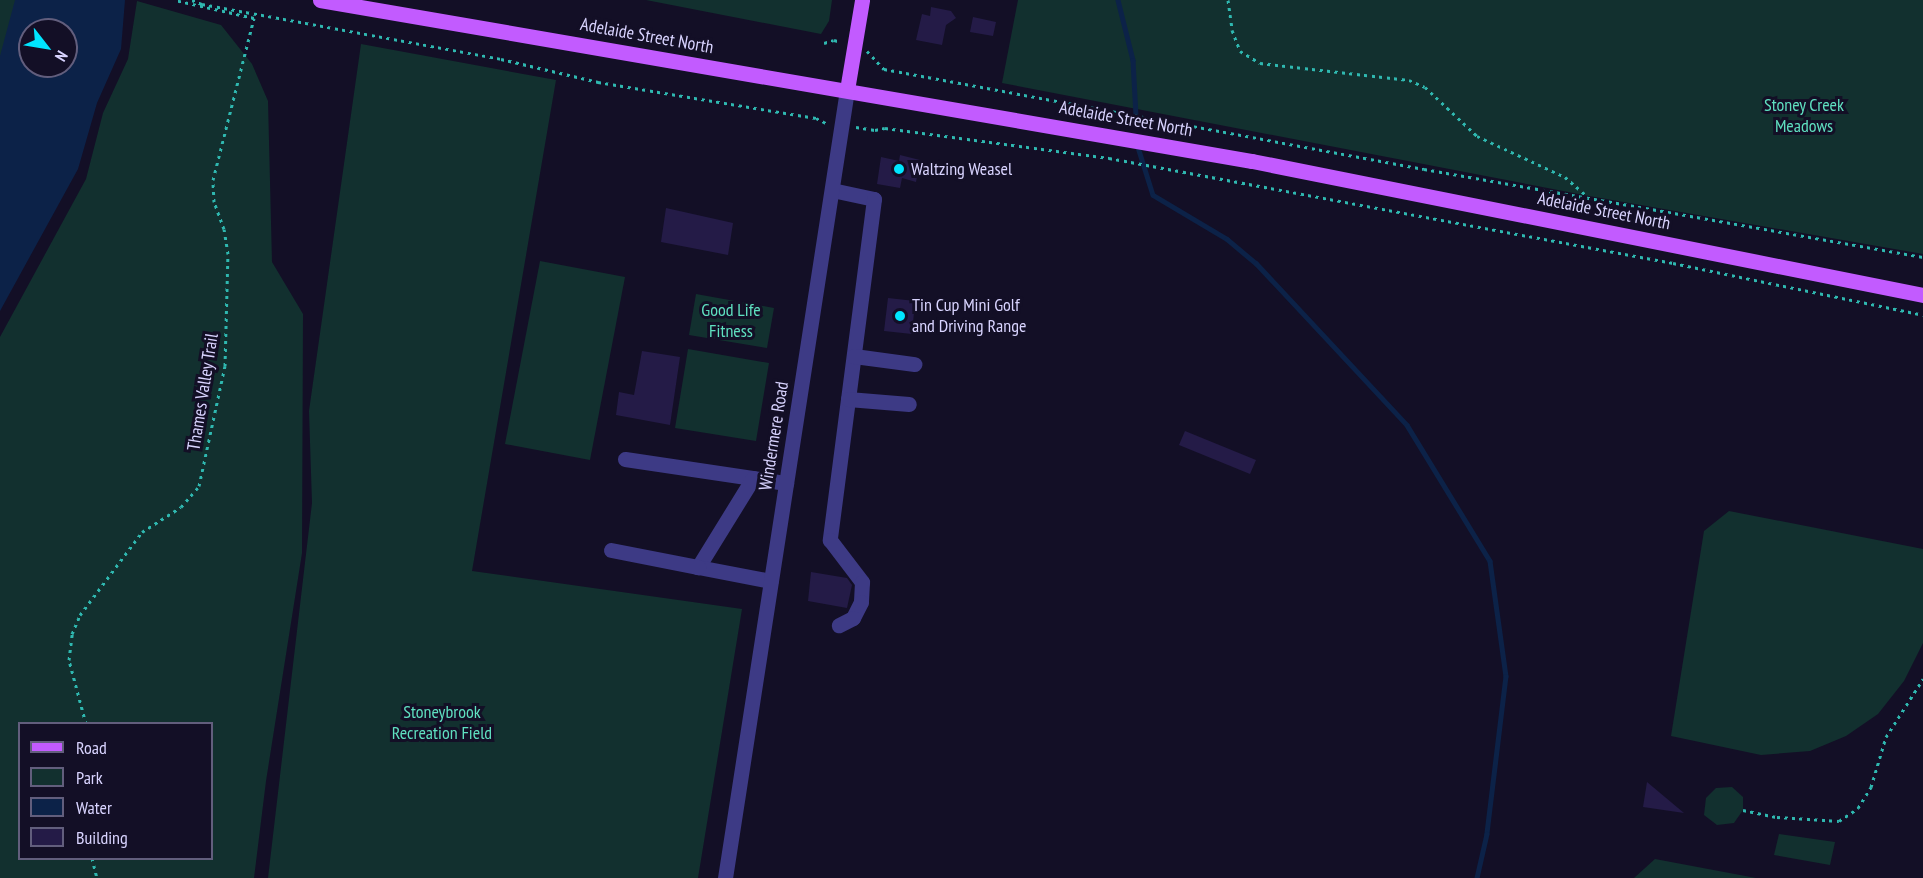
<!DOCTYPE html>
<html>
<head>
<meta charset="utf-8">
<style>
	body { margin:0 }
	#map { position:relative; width:1923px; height:878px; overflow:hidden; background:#130f26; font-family:"PT Sans Narrow",sans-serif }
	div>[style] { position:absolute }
	.green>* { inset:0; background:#12302f }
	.water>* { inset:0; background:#0c2248 }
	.stream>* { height:4.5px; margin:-2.25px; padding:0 2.25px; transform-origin:2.25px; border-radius:2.25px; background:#0c2248 }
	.building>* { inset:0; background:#241b47 }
	.path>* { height:3px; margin-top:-1.5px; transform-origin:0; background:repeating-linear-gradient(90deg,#2fb8b0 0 3px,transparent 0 7.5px) }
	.minor>* { height:15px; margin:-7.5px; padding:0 7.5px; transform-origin:7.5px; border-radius:7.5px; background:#3d3a85 }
	.major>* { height:15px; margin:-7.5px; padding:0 7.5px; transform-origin:7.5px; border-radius:7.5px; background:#c25bff }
	.dots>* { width:16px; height:16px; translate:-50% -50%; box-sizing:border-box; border:3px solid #130f26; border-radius:50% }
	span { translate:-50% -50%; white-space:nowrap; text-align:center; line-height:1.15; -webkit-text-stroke:6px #130f26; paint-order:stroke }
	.street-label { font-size:18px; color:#d9d4ff }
	.park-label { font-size:18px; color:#5fe0c0 }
	.poi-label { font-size:18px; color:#d9d4ff }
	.left { translate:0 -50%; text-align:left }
	.legend { position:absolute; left:18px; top:722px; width:195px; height:138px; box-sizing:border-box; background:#130f26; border:2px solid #625e7d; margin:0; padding:8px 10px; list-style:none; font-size:18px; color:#d9d4ff }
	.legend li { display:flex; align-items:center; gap:12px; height:30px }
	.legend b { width:30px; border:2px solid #625e7d }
	.north { position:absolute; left:18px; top:18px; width:60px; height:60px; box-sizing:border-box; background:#130f26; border:2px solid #625e7d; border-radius:50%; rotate:121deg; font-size:16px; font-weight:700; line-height:24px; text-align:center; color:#d9d4ff }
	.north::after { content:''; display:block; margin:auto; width:21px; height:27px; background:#00e5ff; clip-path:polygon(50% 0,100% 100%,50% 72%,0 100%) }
</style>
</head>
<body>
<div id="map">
	<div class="green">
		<i style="clip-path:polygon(0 0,21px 0,0 74px)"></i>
		<i style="clip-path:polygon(646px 0,832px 0,829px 21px,821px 34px)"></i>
		<i style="clip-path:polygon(1018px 0,1923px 0,1923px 254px,1589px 196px,1002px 83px)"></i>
		<i style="clip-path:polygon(evenodd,137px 1px,221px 25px,252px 64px,268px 101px,272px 262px,303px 314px,302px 553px,266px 781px,254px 878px,0 878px,0 337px,86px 179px,103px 113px,128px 59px,137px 1px,20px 724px,212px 724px,212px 858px,20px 858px,20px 724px)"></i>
		<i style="clip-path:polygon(361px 44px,556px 80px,472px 571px,742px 609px,698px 878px,268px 878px,312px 503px,309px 411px)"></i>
		<i style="clip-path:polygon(540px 261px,625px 277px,590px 460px,505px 444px)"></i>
		<i style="clip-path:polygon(696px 294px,774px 308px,767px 348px,689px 335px)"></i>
		<i style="clip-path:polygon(688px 349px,769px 363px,756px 441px,675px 428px)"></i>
		<i style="clip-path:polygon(1729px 511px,1923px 549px,1923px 643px,1904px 681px,1878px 714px,1846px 736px,1810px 751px,1761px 755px,1671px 736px,1704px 531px)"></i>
		<i style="clip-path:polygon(1732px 787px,1743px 797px,1743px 810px,1734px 823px,1717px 825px,1704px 815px,1706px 798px,1716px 788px)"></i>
		<i style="clip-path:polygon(1779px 834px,1835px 842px,1830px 865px,1774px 855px)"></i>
		<i style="clip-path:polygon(1655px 859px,1756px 878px,1634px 878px)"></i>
	</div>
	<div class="water">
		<i style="clip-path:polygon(evenodd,15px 0,125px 0,121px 49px,97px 103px,78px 169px,0 311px,0 56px,15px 0,30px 30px,66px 30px,66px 66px,30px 66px,30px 30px)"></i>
	</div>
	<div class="stream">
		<i style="left:1118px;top:0;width:62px;rotate:76deg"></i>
		<i style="left:1133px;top:60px;width:56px;rotate:86.9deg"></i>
		<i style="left:1137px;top:144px;width:53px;rotate:72.6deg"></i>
		<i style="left:1153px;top:195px;width:86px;rotate:30.7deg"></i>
		<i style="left:1227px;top:239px;width:38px;rotate:40deg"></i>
		<i style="left:1256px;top:263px;width:221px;rotate:47deg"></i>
		<i style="left:1407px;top:425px;width:159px;rotate:58.6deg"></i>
		<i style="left:1490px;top:561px;width:116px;rotate:82.1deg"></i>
		<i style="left:1506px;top:676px;width:159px;rotate:96.9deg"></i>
		<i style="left:1487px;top:834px;width:45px;rotate:102.8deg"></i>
	</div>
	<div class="building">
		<i style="clip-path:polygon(931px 7px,951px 11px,956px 18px,946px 25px,942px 45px,916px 40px,922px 14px,930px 16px)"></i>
		<i style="clip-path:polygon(973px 17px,996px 22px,993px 36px,970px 32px)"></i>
		<i style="clip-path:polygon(900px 155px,920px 160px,916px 182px,902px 178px,900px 188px,877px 184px,881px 157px,899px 161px)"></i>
		<i style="clip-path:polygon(666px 208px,733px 223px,728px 255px,661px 242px)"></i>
		<i style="clip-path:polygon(888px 298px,915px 301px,912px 334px,884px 331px)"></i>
		<i style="clip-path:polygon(642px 351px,680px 357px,670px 425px,616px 415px,619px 392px,634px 395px)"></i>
		<i style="clip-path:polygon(1185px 431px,1256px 460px,1250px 474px,1179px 445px)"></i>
		<i style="clip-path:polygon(811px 572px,847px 578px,852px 585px,847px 608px,808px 601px)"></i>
		<i style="clip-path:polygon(1647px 782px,1684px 813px,1643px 807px)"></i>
	</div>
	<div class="path">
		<i style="left:192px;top:0;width:11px;rotate:22deg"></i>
		<i style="left:202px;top:4px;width:304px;rotate:10.4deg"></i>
		<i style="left:501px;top:59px;width:100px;rotate:13.3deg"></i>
		<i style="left:598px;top:82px;width:221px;rotate:9.4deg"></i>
		<i style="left:816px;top:118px;width:11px;rotate:27deg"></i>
		<i style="left:1228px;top:0;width:30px;rotate:82deg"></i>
		<i style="left:1232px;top:30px;width:22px;rotate:69deg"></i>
		<i style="left:1240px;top:51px;width:23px;rotate:31deg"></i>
		<i style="left:1260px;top:63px;width:150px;rotate:6.5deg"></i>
		<i style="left:1409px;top:80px;width:17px;rotate:24deg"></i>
		<i style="left:1425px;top:87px;width:71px;rotate:43.3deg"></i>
		<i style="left:1477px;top:136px;width:97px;rotate:25deg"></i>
		<i style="left:1565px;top:177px;width:28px;rotate:41deg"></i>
		<i style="left:824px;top:43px;width:10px;rotate:-17deg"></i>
		<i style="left:834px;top:40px;width:7px;rotate:16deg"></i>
		<i style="left:867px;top:51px;width:25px;rotate:47deg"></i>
		<i style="left:884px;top:69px;width:549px;rotate:10.49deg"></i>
		<i style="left:1424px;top:169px;width:507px;rotate:10deg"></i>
		<i style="left:856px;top:127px;width:19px;rotate:9deg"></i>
		<i style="left:875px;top:130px;width:10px;rotate:-11deg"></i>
		<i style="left:885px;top:128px;width:226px;rotate:7.6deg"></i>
		<i style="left:1109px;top:158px;width:574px;rotate:10.55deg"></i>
		<i style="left:1673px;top:263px;width:255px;rotate:11.7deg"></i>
		<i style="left:86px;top:724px;width:66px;rotate:-104.9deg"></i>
		<i style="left:69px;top:660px;width:26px;rotate:-83deg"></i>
		<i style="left:72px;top:634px;width:21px;rotate:-67deg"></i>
		<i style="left:80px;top:615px;width:104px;rotate:-53.2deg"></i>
		<i style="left:142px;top:532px;width:46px;rotate:-32.7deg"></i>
		<i style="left:181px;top:507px;width:28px;rotate:-49deg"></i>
		<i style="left:199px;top:486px;width:123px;rotate:-77.8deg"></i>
		<i style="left:225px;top:366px;width:112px;rotate:-88.5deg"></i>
		<i style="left:228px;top:254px;width:25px;rotate:-99deg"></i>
		<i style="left:224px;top:229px;width:29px;rotate:-110deg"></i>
		<i style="left:214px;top:202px;width:22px;rotate:-93deg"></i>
		<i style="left:213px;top:180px;width:167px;rotate:-75.8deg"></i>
		<i style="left:254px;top:18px;width:81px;rotate:-167.2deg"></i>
		<i style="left:1743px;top:810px;width:35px;rotate:12deg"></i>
		<i style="left:1777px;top:817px;width:62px;rotate:3.7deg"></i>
		<i style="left:1839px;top:821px;width:23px;rotate:-34deg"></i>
		<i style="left:1858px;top:808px;width:25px;rotate:-58deg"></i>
		<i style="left:1871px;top:787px;width:52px;rotate:-73.3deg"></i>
		<i style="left:1886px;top:737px;width:69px;rotate:-57.5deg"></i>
		<i style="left:92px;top:858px;width:21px;rotate:76deg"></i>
	</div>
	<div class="minor">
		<i style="left:832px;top:190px;width:43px;rotate:12.1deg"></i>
		<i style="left:874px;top:199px;width:344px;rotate:97.4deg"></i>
		<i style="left:830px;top:540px;width:53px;rotate:52.7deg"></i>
		<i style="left:862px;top:582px;width:20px;rotate:93deg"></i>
		<i style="left:861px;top:602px;width:18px;rotate:117deg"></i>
		<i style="left:853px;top:618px;width:16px;rotate:153deg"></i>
		<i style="left:854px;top:356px;width:61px;rotate:7.6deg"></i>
		<i style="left:848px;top:399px;width:61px;rotate:4.7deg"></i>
		<i style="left:625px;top:459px;width:163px;rotate:8.5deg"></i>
		<i style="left:753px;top:478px;width:105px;rotate:121.7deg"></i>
		<i style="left:698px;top:567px;width:74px;rotate:10.9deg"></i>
		<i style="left:611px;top:550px;width:89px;rotate:11.1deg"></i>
		<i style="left:725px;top:878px;width:797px;rotate:-81.2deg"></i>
	</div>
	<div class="major">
		<i style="left:320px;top:0;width:946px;rotate:9.8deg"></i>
		<i style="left:1252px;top:161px;width:684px;rotate:11.29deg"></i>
		<i style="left:847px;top:90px;width:91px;rotate:-80.5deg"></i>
	</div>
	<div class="dots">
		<i style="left:899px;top:169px;background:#00e5ff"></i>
		<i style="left:900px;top:316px;background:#00e5ff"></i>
	</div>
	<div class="street-label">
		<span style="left:647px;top:36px;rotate:10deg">Adelaide Street North</span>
		<span style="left:1126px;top:119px;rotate:10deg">Adelaide Street North</span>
		<span style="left:1604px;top:211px;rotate:11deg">Adelaide Street North</span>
		<span style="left:203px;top:392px;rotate:-81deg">Thames Valley Trail</span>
		<span style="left:774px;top:436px;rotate:-81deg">Windermere Road</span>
	</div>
	<div class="park-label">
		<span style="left:1804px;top:116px">Stoney Creek<br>Meadows</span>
		<span style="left:731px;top:321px">Good Life<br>Fitness</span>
		<span style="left:442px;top:723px">Stoneybrook<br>Recreation Field</span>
	</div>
	<div class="poi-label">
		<span class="left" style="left:911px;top:169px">Waltzing Weasel</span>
		<span class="left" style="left:912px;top:316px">Tin Cup Mini Golf<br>and Driving Range</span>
	</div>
	<ul class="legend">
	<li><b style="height:8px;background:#c25bff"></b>Road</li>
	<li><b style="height:16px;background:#12302f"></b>Park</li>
	<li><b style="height:16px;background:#0c2248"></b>Water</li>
	<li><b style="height:16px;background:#241b47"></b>Building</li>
	</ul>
	<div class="north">N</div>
</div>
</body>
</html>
